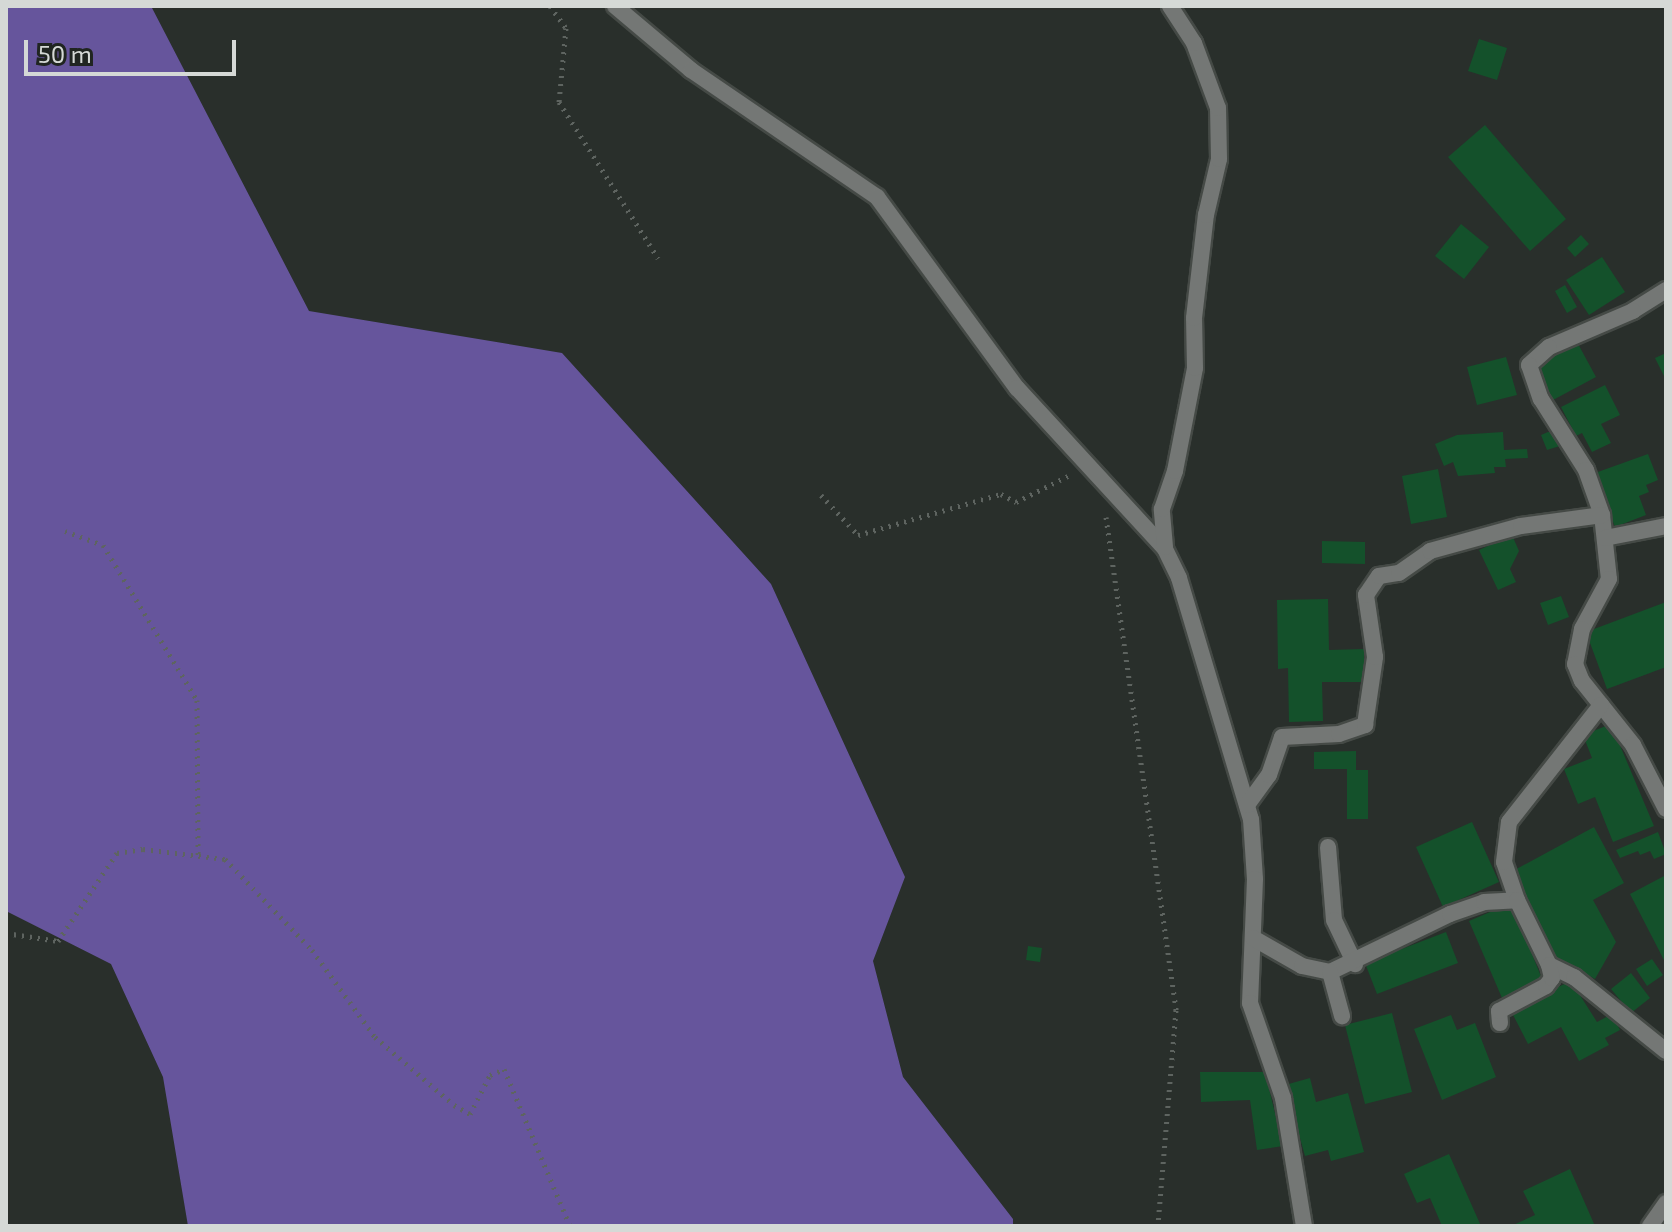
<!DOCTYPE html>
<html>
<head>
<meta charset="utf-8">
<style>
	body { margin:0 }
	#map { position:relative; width:1672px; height:1232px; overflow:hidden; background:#292f2b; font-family:"Exo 2",sans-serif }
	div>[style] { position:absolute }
	.forest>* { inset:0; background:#66559c }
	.building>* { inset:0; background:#14512b }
	.path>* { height:5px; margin-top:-2.5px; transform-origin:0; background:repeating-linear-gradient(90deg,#5e6460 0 2px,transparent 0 8px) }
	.roads { filter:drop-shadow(2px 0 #454a46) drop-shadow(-2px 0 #454a46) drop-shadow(0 2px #454a46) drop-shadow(0 -2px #454a46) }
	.minor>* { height:16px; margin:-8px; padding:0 8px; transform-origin:8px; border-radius:8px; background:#747775 }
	span { translate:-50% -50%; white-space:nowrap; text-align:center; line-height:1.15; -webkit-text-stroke:6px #202521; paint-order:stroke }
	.frame { position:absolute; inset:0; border:8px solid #d5d9d6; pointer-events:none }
	.scale { position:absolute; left:24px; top:40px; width:212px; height:36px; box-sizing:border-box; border:4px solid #d5d9d6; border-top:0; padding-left:10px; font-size:24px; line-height:28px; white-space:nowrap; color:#d5d9d6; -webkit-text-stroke:6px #202521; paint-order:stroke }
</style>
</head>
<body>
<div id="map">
	<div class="forest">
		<i style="clip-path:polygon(6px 6px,151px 6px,309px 311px,562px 353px,771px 584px,905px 877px,873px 961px,903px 1077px,1013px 1219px,1013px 1226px,188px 1226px,163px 1077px,111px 964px,6px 911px)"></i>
	</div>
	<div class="building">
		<i style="clip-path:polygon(1479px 39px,1507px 48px,1497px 80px,1468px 71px)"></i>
		<i style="clip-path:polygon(1485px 125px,1566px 219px,1530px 251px,1448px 157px)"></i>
		<i style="clip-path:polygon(1461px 224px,1489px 247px,1464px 279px,1435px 256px)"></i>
		<i style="clip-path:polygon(1581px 235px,1589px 244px,1575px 257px,1567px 248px)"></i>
		<i style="clip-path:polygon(1602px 257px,1625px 292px,1589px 315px,1566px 280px)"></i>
		<i style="clip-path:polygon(1565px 285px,1577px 307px,1567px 313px,1555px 291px)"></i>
		<i style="clip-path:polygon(1577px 342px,1596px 377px,1553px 400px,1534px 365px)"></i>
		<i style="clip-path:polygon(1666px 353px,1666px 380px,1655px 358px)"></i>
		<i style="clip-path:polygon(1506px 357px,1517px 395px,1477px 405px,1467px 367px)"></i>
		<i style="clip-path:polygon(1605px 385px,1620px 415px,1601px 424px,1611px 443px,1592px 452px,1582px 433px,1576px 436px,1561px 407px)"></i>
		<i style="clip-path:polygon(1503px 432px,1504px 450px,1527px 449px,1528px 458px,1505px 459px,1506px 467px,1494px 467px,1495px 473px,1458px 476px,1453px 462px,1444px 466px,1435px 444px,1457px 435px)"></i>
		<i style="clip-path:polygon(1548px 432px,1559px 433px,1563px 445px,1547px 450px,1541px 435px)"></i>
		<i style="clip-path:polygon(1648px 454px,1658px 480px,1646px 485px,1649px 492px,1639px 496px,1646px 515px,1615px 527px,1595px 473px)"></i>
		<i style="clip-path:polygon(1438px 469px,1447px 517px,1411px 524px,1402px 476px)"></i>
		<i style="clip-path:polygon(1512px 535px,1519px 551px,1510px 569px,1516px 582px,1498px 590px,1479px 550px)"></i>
		<i style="clip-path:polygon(1322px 541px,1365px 542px,1365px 564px,1322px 563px)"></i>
		<i style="clip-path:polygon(1561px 596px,1569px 617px,1548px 625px,1540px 603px)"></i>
		<i style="clip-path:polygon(1328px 599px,1329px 650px,1364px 649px,1364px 682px,1322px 682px,1323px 721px,1289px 722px,1288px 668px,1278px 669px,1277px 600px)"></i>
		<i style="clip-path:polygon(1666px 602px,1666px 667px,1607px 689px,1586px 632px)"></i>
		<i style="clip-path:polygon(1611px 724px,1654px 826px,1613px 842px,1595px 797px,1578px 804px,1564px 769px,1592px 758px,1583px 735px)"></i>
		<i style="clip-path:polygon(1356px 751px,1356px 770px,1368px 770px,1368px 819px,1347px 819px,1347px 769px,1314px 769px,1314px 752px)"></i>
		<i style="clip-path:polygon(1472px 822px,1499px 882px,1443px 907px,1416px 847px)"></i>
		<i style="clip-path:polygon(1594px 827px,1624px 883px,1593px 900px,1616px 942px,1595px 979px,1557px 958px,1511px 872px)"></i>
		<i style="clip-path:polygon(1658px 832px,1666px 854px,1654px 859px,1650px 851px,1640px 855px,1638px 851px,1620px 858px,1616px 850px)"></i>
		<i style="clip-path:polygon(1666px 875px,1666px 964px,1630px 894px)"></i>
		<i style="clip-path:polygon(1511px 903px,1543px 981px,1502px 998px,1469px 921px)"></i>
		<i style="clip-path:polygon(1446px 932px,1458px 963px,1377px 994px,1365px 963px)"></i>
		<i style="clip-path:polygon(1028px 946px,1042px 948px,1040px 962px,1026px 960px)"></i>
		<i style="clip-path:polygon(1652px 959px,1663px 975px,1647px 986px,1636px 969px)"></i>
		<i style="clip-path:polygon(1631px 973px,1650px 998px,1631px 1013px,1611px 989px)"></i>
		<i style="clip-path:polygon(1571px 981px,1597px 1022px,1612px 1014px,1620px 1030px,1605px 1038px,1609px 1045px,1579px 1061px,1561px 1027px,1528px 1044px,1510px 1009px)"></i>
		<i style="clip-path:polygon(1392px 1013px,1412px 1092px,1365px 1104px,1345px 1025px)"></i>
		<i style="clip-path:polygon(1451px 1015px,1457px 1030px,1475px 1023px,1496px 1077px,1442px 1100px,1414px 1029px)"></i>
		<i style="clip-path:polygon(1200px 1072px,1265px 1072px,1283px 1146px,1257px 1150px,1250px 1100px,1201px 1102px)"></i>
		<i style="clip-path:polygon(1310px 1078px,1316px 1102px,1348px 1093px,1364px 1152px,1331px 1161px,1328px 1150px,1305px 1156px,1285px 1085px)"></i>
		<i style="clip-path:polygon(1449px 1154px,1481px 1226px,1442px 1226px,1430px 1198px,1417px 1203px,1404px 1174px)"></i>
		<i style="clip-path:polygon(1570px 1169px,1595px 1226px,1511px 1226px,1535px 1215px,1523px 1191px)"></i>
	</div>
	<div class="path">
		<i style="left:550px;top:6px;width:27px;rotate:54deg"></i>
		<i style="left:566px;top:28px;width:74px;rotate:95.4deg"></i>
		<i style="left:559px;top:102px;width:185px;rotate:57.6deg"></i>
		<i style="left:821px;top:495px;width:54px;rotate:47.2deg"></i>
		<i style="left:858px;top:535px;width:149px;rotate:-16deg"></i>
		<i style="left:1001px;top:494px;width:17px;rotate:28deg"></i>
		<i style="left:1016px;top:502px;width:60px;rotate:-26.6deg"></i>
		<i style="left:1106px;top:517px;width:498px;rotate:81.9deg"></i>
		<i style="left:1176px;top:1010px;width:217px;rotate:94.8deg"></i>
		<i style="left:65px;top:531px;width:40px;rotate:20.2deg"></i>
		<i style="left:103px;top:545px;width:181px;rotate:58.8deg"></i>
		<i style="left:197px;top:700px;width:156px;rotate:89.6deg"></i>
		<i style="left:6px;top:933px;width:53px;rotate:8.7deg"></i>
		<i style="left:58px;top:941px;width:106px;rotate:-56.2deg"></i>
		<i style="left:117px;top:853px;width:26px;rotate:-9deg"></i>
		<i style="left:143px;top:849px;width:83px;rotate:7deg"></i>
		<i style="left:225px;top:859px;width:126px;rotate:46.3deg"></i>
		<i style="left:312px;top:950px;width:107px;rotate:54.1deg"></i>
		<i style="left:375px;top:1037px;width:104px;rotate:40.7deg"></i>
		<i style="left:454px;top:1105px;width:18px;rotate:29deg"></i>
		<i style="left:470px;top:1114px;width:44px;rotate:-62.9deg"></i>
		<i style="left:490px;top:1075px;width:15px;rotate:-23deg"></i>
		<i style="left:504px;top:1069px;width:170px;rotate:67.2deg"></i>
	</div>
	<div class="roads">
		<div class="minor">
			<i style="left:615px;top:6px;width:99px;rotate:40.1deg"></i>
			<i style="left:691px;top:70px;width:225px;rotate:34.3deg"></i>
			<i style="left:877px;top:197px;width:237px;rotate:53.8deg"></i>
			<i style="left:1017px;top:388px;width:219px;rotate:47.4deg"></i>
			<i style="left:1165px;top:549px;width:32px;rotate:64deg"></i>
			<i style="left:1179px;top:578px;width:252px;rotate:73.4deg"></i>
			<i style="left:1251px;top:819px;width:60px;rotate:86.2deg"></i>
			<i style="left:1255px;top:879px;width:124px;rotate:92.3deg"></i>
			<i style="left:1250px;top:1003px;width:101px;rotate:70.8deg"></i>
			<i style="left:1283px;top:1098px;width:130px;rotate:80.7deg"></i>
			<i style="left:1666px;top:290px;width:39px;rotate:148deg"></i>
			<i style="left:1633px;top:311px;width:91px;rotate:156.8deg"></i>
			<i style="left:1549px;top:347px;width:27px;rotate:138deg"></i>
			<i style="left:1529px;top:365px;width:36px;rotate:71deg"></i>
			<i style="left:1541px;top:399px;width:84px;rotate:57.6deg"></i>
			<i style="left:1586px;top:470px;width:48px;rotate:70.4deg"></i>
			<i style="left:1602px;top:515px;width:64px;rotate:83.8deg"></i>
			<i style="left:1609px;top:579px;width:57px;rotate:118.4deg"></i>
			<i style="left:1582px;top:629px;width:36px;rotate:101deg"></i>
			<i style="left:1575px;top:664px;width:18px;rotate:68deg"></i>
			<i style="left:1582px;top:681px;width:82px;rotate:51.4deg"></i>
			<i style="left:1633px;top:745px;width:72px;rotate:62.7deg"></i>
			<i style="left:1605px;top:538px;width:62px;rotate:-11.1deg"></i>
			<i style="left:1165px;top:547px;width:38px;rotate:-95deg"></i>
			<i style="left:1162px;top:509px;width:40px;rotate:-71.1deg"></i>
			<i style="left:1175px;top:471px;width:105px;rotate:-79deg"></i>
			<i style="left:1195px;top:368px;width:50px;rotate:-91.1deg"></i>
			<i style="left:1194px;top:318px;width:104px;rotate:-83.4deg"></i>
			<i style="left:1206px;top:215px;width:57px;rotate:-76.9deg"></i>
			<i style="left:1219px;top:159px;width:51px;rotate:-91.1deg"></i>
			<i style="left:1218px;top:108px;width:69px;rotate:-110.3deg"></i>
			<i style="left:1194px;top:43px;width:44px;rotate:-123deg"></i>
			<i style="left:1247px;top:805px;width:37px;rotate:-54deg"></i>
			<i style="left:1269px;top:775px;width:40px;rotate:-71.1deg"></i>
			<i style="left:1282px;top:737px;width:57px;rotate:-3deg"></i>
			<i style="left:1339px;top:734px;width:28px;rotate:-19deg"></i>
			<i style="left:1365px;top:725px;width:69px;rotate:-81.6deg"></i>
			<i style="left:1375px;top:657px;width:63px;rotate:-98.3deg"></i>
			<i style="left:1366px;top:595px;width:23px;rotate:-56deg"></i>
			<i style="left:1379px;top:576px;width:20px;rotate:-9deg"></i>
			<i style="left:1399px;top:573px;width:38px;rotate:-35deg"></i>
			<i style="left:1430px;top:551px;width:94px;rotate:-15.4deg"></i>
			<i style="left:1521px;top:526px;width:82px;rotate:-7.7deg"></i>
			<i style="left:1328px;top:847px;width:73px;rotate:85.3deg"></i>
			<i style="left:1334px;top:920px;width:49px;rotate:64.5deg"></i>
			<i style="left:1517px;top:900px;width:40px;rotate:-108.9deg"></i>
			<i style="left:1504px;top:862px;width:40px;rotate:-82.9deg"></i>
			<i style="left:1509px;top:822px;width:149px;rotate:-51.8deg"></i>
			<i style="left:1253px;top:938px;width:56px;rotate:29.7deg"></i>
			<i style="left:1302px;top:966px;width:29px;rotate:12deg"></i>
			<i style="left:1330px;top:972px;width:133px;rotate:-25.8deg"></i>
			<i style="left:1450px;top:914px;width:36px;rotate:-19deg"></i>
			<i style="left:1484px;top:902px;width:33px;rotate:-3deg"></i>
			<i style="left:1517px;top:900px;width:72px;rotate:63.8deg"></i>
			<i style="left:1549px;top:965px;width:28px;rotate:26deg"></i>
			<i style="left:1574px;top:977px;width:118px;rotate:38.8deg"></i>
			<i style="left:1330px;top:972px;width:46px;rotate:74.7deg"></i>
			<i style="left:1500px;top:1023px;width:12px;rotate:-95deg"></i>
			<i style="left:1499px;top:1011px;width:53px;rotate:-28deg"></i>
			<i style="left:1546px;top:986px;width:10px;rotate:-53deg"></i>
			<i style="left:1552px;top:978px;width:13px;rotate:-103deg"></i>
			<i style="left:1650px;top:1226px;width:28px;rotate:-55deg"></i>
		</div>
	</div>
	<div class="frame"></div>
	<div class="scale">50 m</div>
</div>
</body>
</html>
